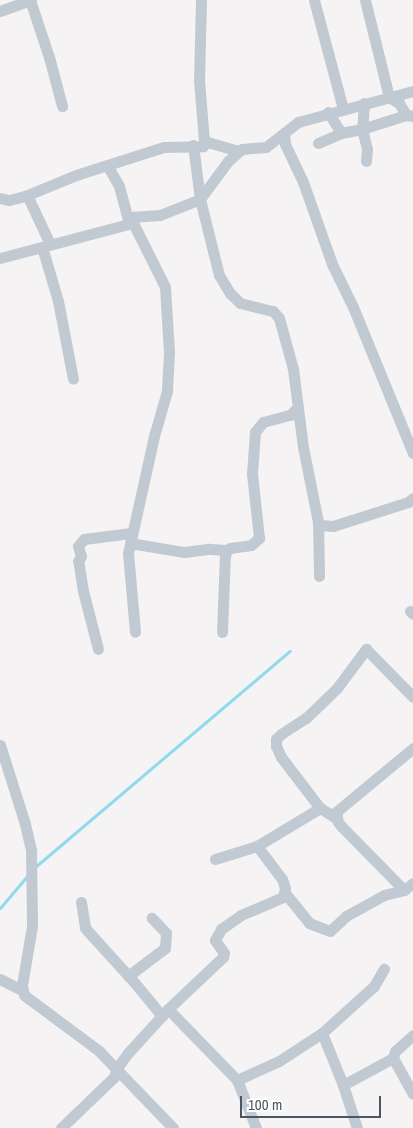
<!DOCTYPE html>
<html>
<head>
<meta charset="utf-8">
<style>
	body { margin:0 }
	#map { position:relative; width:413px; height:1128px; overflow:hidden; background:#f5f3f3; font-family:"Archivo Narrow",sans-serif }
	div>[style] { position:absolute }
	.stream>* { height:3px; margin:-1.5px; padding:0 1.5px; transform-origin:1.5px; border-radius:1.5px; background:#90daee }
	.minor>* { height:11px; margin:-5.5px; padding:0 5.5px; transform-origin:5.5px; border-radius:5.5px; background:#c1cad2 }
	span { translate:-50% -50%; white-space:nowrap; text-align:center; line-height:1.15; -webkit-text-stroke:4px #fff; paint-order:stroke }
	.scale { position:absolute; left:240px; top:1096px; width:141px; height:22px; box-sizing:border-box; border:2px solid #4a5661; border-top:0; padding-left:6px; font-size:15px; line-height:18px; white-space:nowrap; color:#4a5661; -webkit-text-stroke:4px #fff; paint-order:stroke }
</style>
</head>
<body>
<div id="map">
	<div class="stream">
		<i style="left:35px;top:867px;width:334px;rotate:-40.3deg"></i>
		<i style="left:0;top:908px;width:42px;rotate:-49.8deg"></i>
	</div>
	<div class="minor">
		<i style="left:30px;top:0;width:60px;rotate:71.6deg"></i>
		<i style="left:49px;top:57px;width:51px;rotate:75.1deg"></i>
		<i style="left:201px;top:0;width:80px;rotate:91.4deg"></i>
		<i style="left:199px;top:80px;width:61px;rotate:85.3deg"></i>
		<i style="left:314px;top:0;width:113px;rotate:75.1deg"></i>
		<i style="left:365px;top:0;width:100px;rotate:76.1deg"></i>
		<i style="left:389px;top:97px;width:12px;rotate:31deg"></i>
		<i style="left:399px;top:103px;width:14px;rotate:60deg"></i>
		<i style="left:406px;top:115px;width:7px;rotate:8deg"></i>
		<i style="left:0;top:11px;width:33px;rotate:-20deg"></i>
		<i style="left:364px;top:103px;width:26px;rotate:94deg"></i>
		<i style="left:362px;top:129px;width:46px;rotate:-17.7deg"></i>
		<i style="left:328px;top:112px;width:25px;rotate:58deg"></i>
		<i style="left:284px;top:133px;width:11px;rotate:85deg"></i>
		<i style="left:285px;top:144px;width:42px;rotate:64.7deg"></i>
		<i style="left:303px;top:182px;width:87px;rotate:70.5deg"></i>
		<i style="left:332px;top:264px;width:48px;rotate:64deg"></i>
		<i style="left:353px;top:307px;width:158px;rotate:67.7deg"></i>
		<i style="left:318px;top:143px;width:25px;rotate:-23deg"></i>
		<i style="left:341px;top:133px;width:21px;rotate:-11deg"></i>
		<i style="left:362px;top:129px;width:21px;rotate:76deg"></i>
		<i style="left:367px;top:149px;width:12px;rotate:95deg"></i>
		<i style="left:193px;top:145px;width:54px;rotate:82.6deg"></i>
		<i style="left:200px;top:199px;width:78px;rotate:76deg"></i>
		<i style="left:219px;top:275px;width:21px;rotate:59deg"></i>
		<i style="left:230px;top:293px;width:14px;rotate:45deg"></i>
		<i style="left:240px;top:303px;width:34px;rotate:14deg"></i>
		<i style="left:273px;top:311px;width:9px;rotate:49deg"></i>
		<i style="left:279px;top:318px;width:53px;rotate:74.6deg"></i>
		<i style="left:293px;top:369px;width:79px;rotate:82.7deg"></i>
		<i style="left:303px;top:447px;width:76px;rotate:78.7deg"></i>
		<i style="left:318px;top:522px;width:4px;rotate:45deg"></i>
		<i style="left:321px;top:525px;width:12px;rotate:5deg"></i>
		<i style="left:333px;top:526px;width:79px;rotate:-17.7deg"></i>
		<i style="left:408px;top:502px;width:6px;rotate:-39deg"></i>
		<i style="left:107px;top:165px;width:24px;rotate:60deg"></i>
		<i style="left:119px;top:186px;width:39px;rotate:75deg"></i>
		<i style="left:27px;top:195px;width:54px;rotate:64.9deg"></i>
		<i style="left:0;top:198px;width:9px;rotate:13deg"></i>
		<i style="left:9px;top:200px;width:16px;rotate:-14deg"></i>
		<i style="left:25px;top:196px;width:55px;rotate:-22.4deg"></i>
		<i style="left:76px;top:175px;width:92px;rotate:-17.7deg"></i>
		<i style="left:164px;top:147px;width:39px;rotate:-1deg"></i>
		<i style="left:203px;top:146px;width:5px;rotate:-79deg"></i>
		<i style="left:204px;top:141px;width:36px;rotate:16deg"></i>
		<i style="left:130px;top:217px;width:78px;rotate:63.4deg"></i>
		<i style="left:165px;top:287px;width:65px;rotate:86.5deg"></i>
		<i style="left:169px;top:352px;width:39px;rotate:93deg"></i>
		<i style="left:167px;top:391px;width:47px;rotate:106.1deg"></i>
		<i style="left:154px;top:436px;width:120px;rotate:102.5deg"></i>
		<i style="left:128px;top:553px;width:79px;rotate:84.9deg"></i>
		<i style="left:42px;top:247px;width:56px;rotate:73.5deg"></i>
		<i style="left:58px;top:301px;width:79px;rotate:79.1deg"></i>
		<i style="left:0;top:258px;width:133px;rotate:-14.8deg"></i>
		<i style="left:129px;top:224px;width:7px;rotate:-82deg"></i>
		<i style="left:130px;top:217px;width:30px;rotate:-4deg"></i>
		<i style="left:160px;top:215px;width:43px;rotate:-21.8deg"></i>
		<i style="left:200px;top:199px;width:47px;rotate:-53.6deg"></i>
		<i style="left:228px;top:161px;width:18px;rotate:-41deg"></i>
		<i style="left:242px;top:149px;width:24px;rotate:-5deg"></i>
		<i style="left:266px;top:147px;width:41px;rotate:-38deg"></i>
		<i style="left:298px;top:122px;width:119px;rotate:-15.1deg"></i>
		<i style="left:318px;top:522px;width:54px;rotate:88.9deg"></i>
		<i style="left:130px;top:543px;width:55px;rotate:9.5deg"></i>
		<i style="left:184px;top:552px;width:26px;rotate:-7deg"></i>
		<i style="left:210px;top:549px;width:17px;rotate:3deg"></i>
		<i style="left:410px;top:611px;width:4px;rotate:45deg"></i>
		<i style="left:222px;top:632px;width:79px;rotate:-87.8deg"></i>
		<i style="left:225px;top:553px;width:7px;rotate:-45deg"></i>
		<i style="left:230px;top:548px;width:21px;rotate:-8deg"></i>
		<i style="left:251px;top:545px;width:11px;rotate:-41deg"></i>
		<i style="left:259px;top:538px;width:64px;rotate:-96.2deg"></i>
		<i style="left:252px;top:474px;width:42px;rotate:-85.9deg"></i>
		<i style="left:255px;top:432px;width:13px;rotate:-51deg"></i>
		<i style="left:263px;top:422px;width:28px;rotate:-15deg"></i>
		<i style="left:290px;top:415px;width:11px;rotate:-45deg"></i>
		<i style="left:98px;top:649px;width:60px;rotate:-104.5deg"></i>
		<i style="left:83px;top:591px;width:30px;rotate:-99deg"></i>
		<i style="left:78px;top:561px;width:6px;rotate:-59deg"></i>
		<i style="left:81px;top:556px;width:10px;rotate:-107deg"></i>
		<i style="left:78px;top:546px;width:9px;rotate:-49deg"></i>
		<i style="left:84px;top:539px;width:47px;rotate:-7.3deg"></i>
		<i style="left:0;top:745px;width:83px;rotate:72.4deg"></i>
		<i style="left:25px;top:824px;width:28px;rotate:77deg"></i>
		<i style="left:31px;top:851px;width:75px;rotate:89.2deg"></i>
		<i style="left:32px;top:926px;width:60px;rotate:99.6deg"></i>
		<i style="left:22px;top:985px;width:10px;rotate:79deg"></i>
		<i style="left:24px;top:995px;width:94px;rotate:36.7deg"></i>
		<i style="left:99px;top:1051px;width:107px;rotate:46.1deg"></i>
		<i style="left:336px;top:818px;width:19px;rotate:-148deg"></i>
		<i style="left:320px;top:808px;width:64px;rotate:-127.4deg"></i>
		<i style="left:281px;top:757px;width:12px;rotate:-114deg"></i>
		<i style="left:276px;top:746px;width:7px;rotate:-90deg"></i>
		<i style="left:276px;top:739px;width:7px;rotate:-45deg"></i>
		<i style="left:281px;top:734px;width:30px;rotate:-33deg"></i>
		<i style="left:306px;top:718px;width:43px;rotate:-44.1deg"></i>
		<i style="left:337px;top:688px;width:49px;rotate:-53.4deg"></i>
		<i style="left:366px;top:649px;width:67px;rotate:45.6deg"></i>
		<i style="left:215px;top:859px;width:44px;rotate:-17.2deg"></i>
		<i style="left:257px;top:846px;width:74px;rotate:-31.1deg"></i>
		<i style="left:404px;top:890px;width:88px;rotate:-134.5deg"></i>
		<i style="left:342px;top:827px;width:6px;rotate:-129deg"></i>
		<i style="left:338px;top:822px;width:10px;rotate:-101deg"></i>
		<i style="left:336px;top:812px;width:100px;rotate:-39.7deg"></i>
		<i style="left:285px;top:893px;width:38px;rotate:51deg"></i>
		<i style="left:309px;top:923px;width:22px;rotate:21deg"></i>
		<i style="left:330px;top:931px;width:22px;rotate:-43deg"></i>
		<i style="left:346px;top:916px;width:43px;rotate:-28.9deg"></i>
		<i style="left:384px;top:895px;width:21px;rotate:-14deg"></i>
		<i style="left:404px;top:890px;width:11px;rotate:-38deg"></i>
		<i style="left:81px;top:902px;width:26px;rotate:81deg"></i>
		<i style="left:85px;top:928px;width:73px;rotate:47.8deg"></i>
		<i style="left:134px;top:982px;width:44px;rotate:50.5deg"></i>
		<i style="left:128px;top:976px;width:46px;rotate:-37.1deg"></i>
		<i style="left:165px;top:948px;width:15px;rotate:-86deg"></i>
		<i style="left:166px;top:933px;width:21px;rotate:-133deg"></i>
		<i style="left:0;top:979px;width:25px;rotate:27deg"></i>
		<i style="left:168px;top:1009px;width:99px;rotate:45.8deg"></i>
		<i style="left:237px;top:1080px;width:52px;rotate:68.4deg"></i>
		<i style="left:322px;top:1033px;width:56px;rotate:68deg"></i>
		<i style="left:343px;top:1085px;width:45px;rotate:72deg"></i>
		<i style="left:413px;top:1035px;width:24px;rotate:138deg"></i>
		<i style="left:395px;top:1051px;width:7px;rotate:106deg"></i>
		<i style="left:393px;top:1058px;width:41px;rotate:60.9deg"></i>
		<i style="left:237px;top:1080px;width:46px;rotate:-24.3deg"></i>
		<i style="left:279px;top:1061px;width:51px;rotate:-33.1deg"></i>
		<i style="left:322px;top:1033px;width:70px;rotate:-42.1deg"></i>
		<i style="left:374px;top:986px;width:20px;rotate:-60deg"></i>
		<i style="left:343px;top:1085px;width:57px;rotate:-28.4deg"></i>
		<i style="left:61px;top:1128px;width:74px;rotate:-43.9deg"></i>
		<i style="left:114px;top:1077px;width:9px;rotate:-72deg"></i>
		<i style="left:117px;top:1068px;width:19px;rotate:-54deg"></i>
		<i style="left:128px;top:1053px;width:59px;rotate:-47.7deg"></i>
		<i style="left:168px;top:1009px;width:76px;rotate:-43.4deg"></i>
		<i style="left:223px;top:957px;width:4px;rotate:-76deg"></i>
		<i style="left:224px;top:953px;width:16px;rotate:-125deg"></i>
		<i style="left:215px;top:940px;width:13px;rotate:-61deg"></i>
		<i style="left:221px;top:929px;width:24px;rotate:-35deg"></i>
		<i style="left:241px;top:915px;width:46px;rotate:-23.2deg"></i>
		<i style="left:283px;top:897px;width:9px;rotate:-77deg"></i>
		<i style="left:285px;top:888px;width:9px;rotate:-108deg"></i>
		<i style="left:282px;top:879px;width:41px;rotate:-127.1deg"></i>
	</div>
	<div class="scale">100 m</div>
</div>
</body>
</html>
